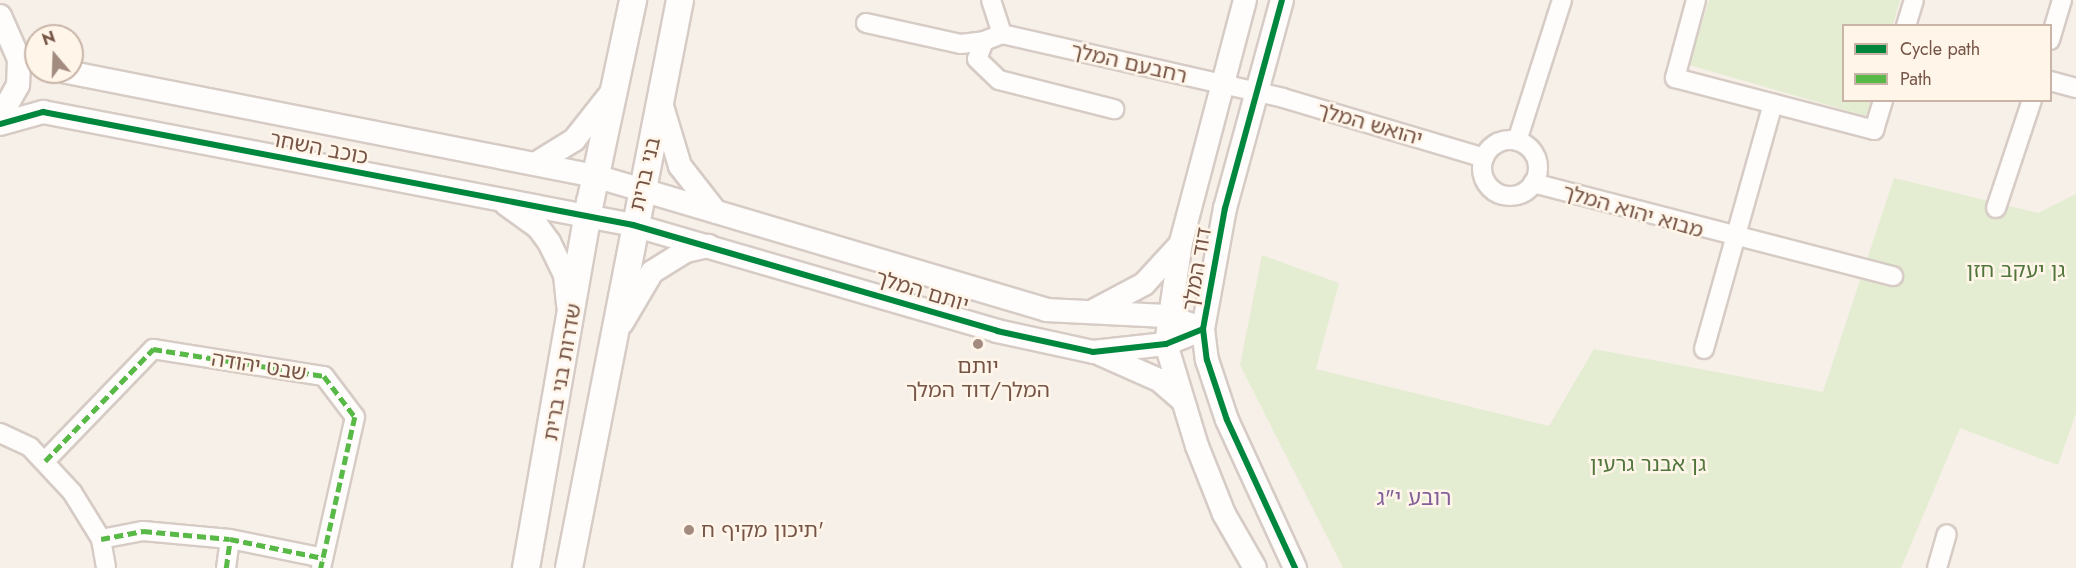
<!DOCTYPE html>
<html>
<head>
<meta charset="utf-8">
<style>
	body { margin:0 }
	#map { position:relative; width:2076px; height:568px; overflow:hidden; background:#f7f0e8; font-family:Jost,"Noto Sans Hebrew",sans-serif }
	div>[style] { position:absolute }
	.green>* { inset:0; background:#e4edd2 }
	.roads { filter:drop-shadow(2px 0 #d6cbc5) drop-shadow(-2px 0 #d6cbc5) drop-shadow(0 2px #d6cbc5) drop-shadow(0 -2px #d6cbc5) }
	.minor>* { height:18px; margin:-9px; padding:0 9px; transform-origin:9px; border-radius:9px; background:#fefdfc }
	.minor>.ring { margin:-9px; padding:0; box-sizing:content-box; background:none; border:18px solid #fefdfc; border-radius:50% }
	.tertiary>* { height:22px; margin:-11px; padding:0 11px; transform-origin:11px; border-radius:11px; background:#fefdfc }
	.secondary>* { height:26px; margin:-13px; padding:0 13px; transform-origin:13px; border-radius:13px; background:#fefdfc }
	.quiet>* { height:4.5px; margin-top:-2.25px; transform-origin:0; background:repeating-linear-gradient(90deg,#58b947 0 9px,transparent 0 13.5px) }
	.cycleway>* { height:6px; margin:-3px; padding:0 3px; transform-origin:3px; border-radius:3px; background:#00873e }
	.dots>* { width:16px; height:16px; translate:-50% -50%; box-sizing:border-box; border:3px solid #fff5e9; border-radius:50% }
	span { translate:-50% -50%; white-space:nowrap; text-align:center; line-height:1.15; -webkit-text-stroke:5px #fff5e9; paint-order:stroke }
	.street-label { font-size:21px; color:#765547 }
	.park-label { font-size:21px; color:#51763c }
	.poi-label { font-size:21px; color:#765547 }
	.left { translate:0 -50%; text-align:left }
	.neighbourhood-label { font-size:22px; color:#836299 }
	.legend { position:absolute; left:1842px; top:24px; width:210px; height:78px; box-sizing:border-box; background:#fff5e9; border:2px solid #c8b5a8; margin:0; padding:8px 10px; list-style:none; font-size:18px; color:#765547 }
	.legend li { display:flex; align-items:center; gap:12px; height:30px }
	.legend b { width:30px; border:2px solid #c8b5a8 }
	.north { position:absolute; left:24px; top:24px; width:60px; height:60px; box-sizing:border-box; background:#fff5e9; border:2px solid #c8b5a8; border-radius:50%; rotate:341deg; font-size:16px; font-weight:700; line-height:24px; text-align:center; color:#765547 }
	.north::after { content:''; display:block; margin:auto; width:21px; height:27px; background:#a38b7f; clip-path:polygon(50% 0,100% 100%,50% 72%,0 100%) }
</style>
</head>
<body>
<div id="map">
	<div class="green">
		<i style="clip-path:polygon(1709px 0,1900px 0,1893px 25px,1844px 26px,1844px 100px,1871px 101px,1866px 116px,1689px 65px)"></i>
		<i style="clip-path:polygon(1894px 178px,2038px 213px,2076px 194px,2076px 413px,2058px 465px,1960px 428px,1901px 568px,1343px 568px,1240px 365px,1262px 255px,1339px 283px,1316px 369px,1549px 426px,1594px 349px,1823px 392px)"></i>
	</div>
	<div class="roads">
		<div class="minor">
			<i style="left:991px;top:0;width:36px;rotate:72deg"></i>
			<i style="left:1002px;top:34px;width:288px;rotate:12.8deg"></i>
			<i style="left:1283px;top:98px;width:210px;rotate:16.6deg"></i>
			<i style="left:1696px;top:0;width:81px;rotate:105.1deg"></i>
			<i style="left:1675px;top:78px;width:206px;rotate:14.6deg"></i>
			<i style="left:1874px;top:130px;width:31px;rotate:-73deg"></i>
			<i style="left:866px;top:23px;width:97px;rotate:12.5deg"></i>
			<i style="left:961px;top:44px;width:23px;rotate:-7deg"></i>
			<i style="left:1906px;top:26px;width:27px;rotate:-73deg"></i>
			<i style="left:1002px;top:34px;width:19px;rotate:159deg"></i>
			<i style="left:984px;top:41px;width:19px;rotate:111deg"></i>
			<i style="left:977px;top:59px;width:30px;rotate:44deg"></i>
			<i style="left:999px;top:80px;width:119px;rotate:14.2deg"></i>
			<i style="left:2050px;top:40px;width:42px;rotate:-73.3deg"></i>
			<i style="left:2050px;top:81px;width:27px;rotate:15deg"></i>
			<i class="ring" style="left:1482px;top:140px;width:38px;height:38px"></i>
			<i style="left:1517px;top:141px;width:148px;rotate:-72.3deg"></i>
			<i style="left:1533px;top:183px;width:372px;rotate:14.5deg"></i>
			<i style="left:1996px;top:208px;width:114px;rotate:-71.6deg"></i>
			<i style="left:1704px;top:349px;width:255px;rotate:-74.3deg"></i>
			<i style="left:0;top:433px;width:33px;rotate:25deg"></i>
			<i style="left:30px;top:447px;width:62px;rotate:47deg"></i>
			<i style="left:72px;top:492px;width:55px;rotate:58.3deg"></i>
			<i style="left:101px;top:539px;width:29px;rotate:80deg"></i>
			<i style="left:45px;top:461px;width:156px;rotate:-46deg"></i>
			<i style="left:153px;top:349px;width:173px;rotate:9deg"></i>
			<i style="left:324px;top:376px;width:51px;rotate:52.9deg"></i>
			<i style="left:355px;top:417px;width:155px;rotate:102.7deg"></i>
			<i style="left:101px;top:539px;width:43px;rotate:-10.8deg"></i>
			<i style="left:143px;top:531px;width:87px;rotate:5.3deg"></i>
			<i style="left:230px;top:539px;width:95px;rotate:11.5deg"></i>
			<i style="left:226px;top:568px;width:29px;rotate:-82deg"></i>
			<i style="left:1937px;top:568px;width:35px;rotate:-74deg"></i>
		</div>
		<div class="tertiary">
			<i style="left:1245px;top:0;width:250px;rotate:104.8deg"></i>
			<i style="left:1181px;top:242px;width:103px;rotate:98.4deg"></i>
			<i style="left:1166px;top:344px;width:107px;rotate:73.1deg"></i>
			<i style="left:1197px;top:446px;width:73px;rotate:68.3deg"></i>
			<i style="left:1224px;top:514px;width:62px;rotate:60.1deg"></i>
			<i style="left:1282px;top:0;width:216px;rotate:105.3deg"></i>
			<i style="left:1225px;top:208px;width:123px;rotate:100.3deg"></i>
			<i style="left:1203px;top:329px;width:31px;rotate:83deg"></i>
			<i style="left:1207px;top:360px;width:63px;rotate:71.6deg"></i>
			<i style="left:1227px;top:420px;width:163px;rotate:65.3deg"></i>
			<i style="left:0;top:16px;width:47px;rotate:66.2deg"></i>
			<i style="left:19px;top:59px;width:26px;rotate:92deg"></i>
			<i style="left:18px;top:85px;width:38px;rotate:119deg"></i>
			<i style="left:67px;top:72px;width:538px;rotate:11.14deg"></i>
			<i style="left:595px;top:176px;width:470px;rotate:16.5deg"></i>
			<i style="left:1046px;top:310px;width:120px;rotate:2.9deg"></i>
			<i style="left:1166px;top:316px;width:39px;rotate:19deg"></i>
			<i style="left:661px;top:103px;width:66px;rotate:73.2deg"></i>
			<i style="left:680px;top:166px;width:58px;rotate:52deg"></i>
			<i style="left:0;top:124px;width:45px;rotate:-15.6deg"></i>
			<i style="left:43px;top:112px;width:601px;rotate:10.84deg"></i>
			<i style="left:633px;top:225px;width:379px;rotate:16.2deg"></i>
			<i style="left:997px;top:331px;width:98px;rotate:12.3deg"></i>
			<i style="left:1093px;top:352px;width:73px;rotate:-6.3deg"></i>
			<i style="left:1166px;top:344px;width:40px;rotate:-22deg"></i>
			<i style="left:535px;top:164px;width:46px;rotate:-31.6deg"></i>
			<i style="left:574px;top:140px;width:61px;rotate:-51.6deg"></i>
			<i style="left:506px;top:204px;width:39px;rotate:36deg"></i>
			<i style="left:538px;top:227px;width:19px;rotate:54deg"></i>
			<i style="left:549px;top:242px;width:37px;rotate:64deg"></i>
			<i style="left:565px;top:275px;width:31px;rotate:84deg"></i>
			<i style="left:1095px;top:310px;width:55px;rotate:-28deg"></i>
			<i style="left:1144px;top:284px;width:49px;rotate:-47.5deg"></i>
			<i style="left:622px;top:323px;width:59px;rotate:-59.5deg"></i>
			<i style="left:652px;top:272px;width:40px;rotate:-32deg"></i>
			<i style="left:686px;top:251px;width:23px;rotate:-13deg"></i>
			<i style="left:1100px;top:354px;width:64px;rotate:23.8deg"></i>
			<i style="left:1159px;top:380px;width:29px;rotate:41deg"></i>
		</div>
		<div class="secondary">
			<i style="left:526px;top:568px;width:371px;rotate:-80.1deg"></i>
			<i style="left:590px;top:203px;width:208px;rotate:-78deg"></i>
			<i style="left:569px;top:568px;width:579px;rotate:-78.94deg"></i>
		</div>
	</div>
	<div class="quiet">
		<i style="left:45px;top:461px;width:156px;rotate:-46deg"></i>
		<i style="left:153px;top:349px;width:173px;rotate:9deg"></i>
		<i style="left:324px;top:376px;width:51px;rotate:52.9deg"></i>
		<i style="left:355px;top:417px;width:155px;rotate:102.7deg"></i>
		<i style="left:101px;top:539px;width:43px;rotate:-10.8deg"></i>
		<i style="left:143px;top:531px;width:87px;rotate:5.3deg"></i>
		<i style="left:230px;top:539px;width:95px;rotate:11.5deg"></i>
		<i style="left:226px;top:568px;width:29px;rotate:-82deg"></i>
	</div>
	<div class="cycleway">
		<i style="left:1282px;top:0;width:216px;rotate:105.3deg"></i>
		<i style="left:1225px;top:208px;width:123px;rotate:100.3deg"></i>
		<i style="left:1203px;top:329px;width:31px;rotate:83deg"></i>
		<i style="left:1207px;top:360px;width:63px;rotate:71.6deg"></i>
		<i style="left:1227px;top:420px;width:163px;rotate:65.3deg"></i>
		<i style="left:0;top:124px;width:45px;rotate:-15.6deg"></i>
		<i style="left:43px;top:112px;width:601px;rotate:10.84deg"></i>
		<i style="left:633px;top:225px;width:379px;rotate:16.2deg"></i>
		<i style="left:997px;top:331px;width:98px;rotate:12.3deg"></i>
		<i style="left:1093px;top:352px;width:73px;rotate:-6.3deg"></i>
		<i style="left:1166px;top:344px;width:40px;rotate:-22deg"></i>
	</div>
	<div class="dots">
		<i style="left:978px;top:344px;background:#a38b7f"></i>
		<i style="left:689px;top:530px;background:#a38b7f"></i>
	</div>
	<div class="street-label">
		<span style="left:1129px;top:63px;rotate:13deg">רחבעם המלך</span>
		<span style="left:1370px;top:124px;rotate:16deg">יהואש המלך</span>
		<span style="left:319px;top:148px;rotate:11deg">כוכב השחר</span>
		<span style="left:645px;top:174px;rotate:-77deg">בני ברית</span>
		<span style="left:1633px;top:211px;rotate:16deg">מבוא יהוא המלך</span>
		<span style="left:1197px;top:269px;rotate:-80deg">דוד המלך</span>
		<span style="left:922px;top:291px;rotate:17deg">יותם המלך</span>
		<span style="left:259px;top:366px;rotate:9deg">שבט יהודה</span>
		<span style="left:562px;top:372px;rotate:-80deg">שדרות בני ברית</span>
	</div>
	<div class="park-label">
		<span style="left:2016px;top:270px">גן יעקב חזן</span>
		<span style="left:1648px;top:464px">גן אבנר גרעין</span>
	</div>
	<div class="poi-label">
		<span style="left:978px;top:378px">יותם<br>המלך/דוד המלך</span>
		<span class="left" style="left:701px;top:530px">תיכון מקיף ח'</span>
	</div>
	<div class="neighbourhood-label">
		<span style="left:1414px;top:498px">רובע י"ג</span>
	</div>
	<ul class="legend">
	<li><b style="height:8px;background:#00873e"></b>Cycle path</li>
	<li><b style="height:8px;background:#58b947"></b>Path</li>
	</ul>
	<div class="north">N</div>
</div>
</body>
</html>
